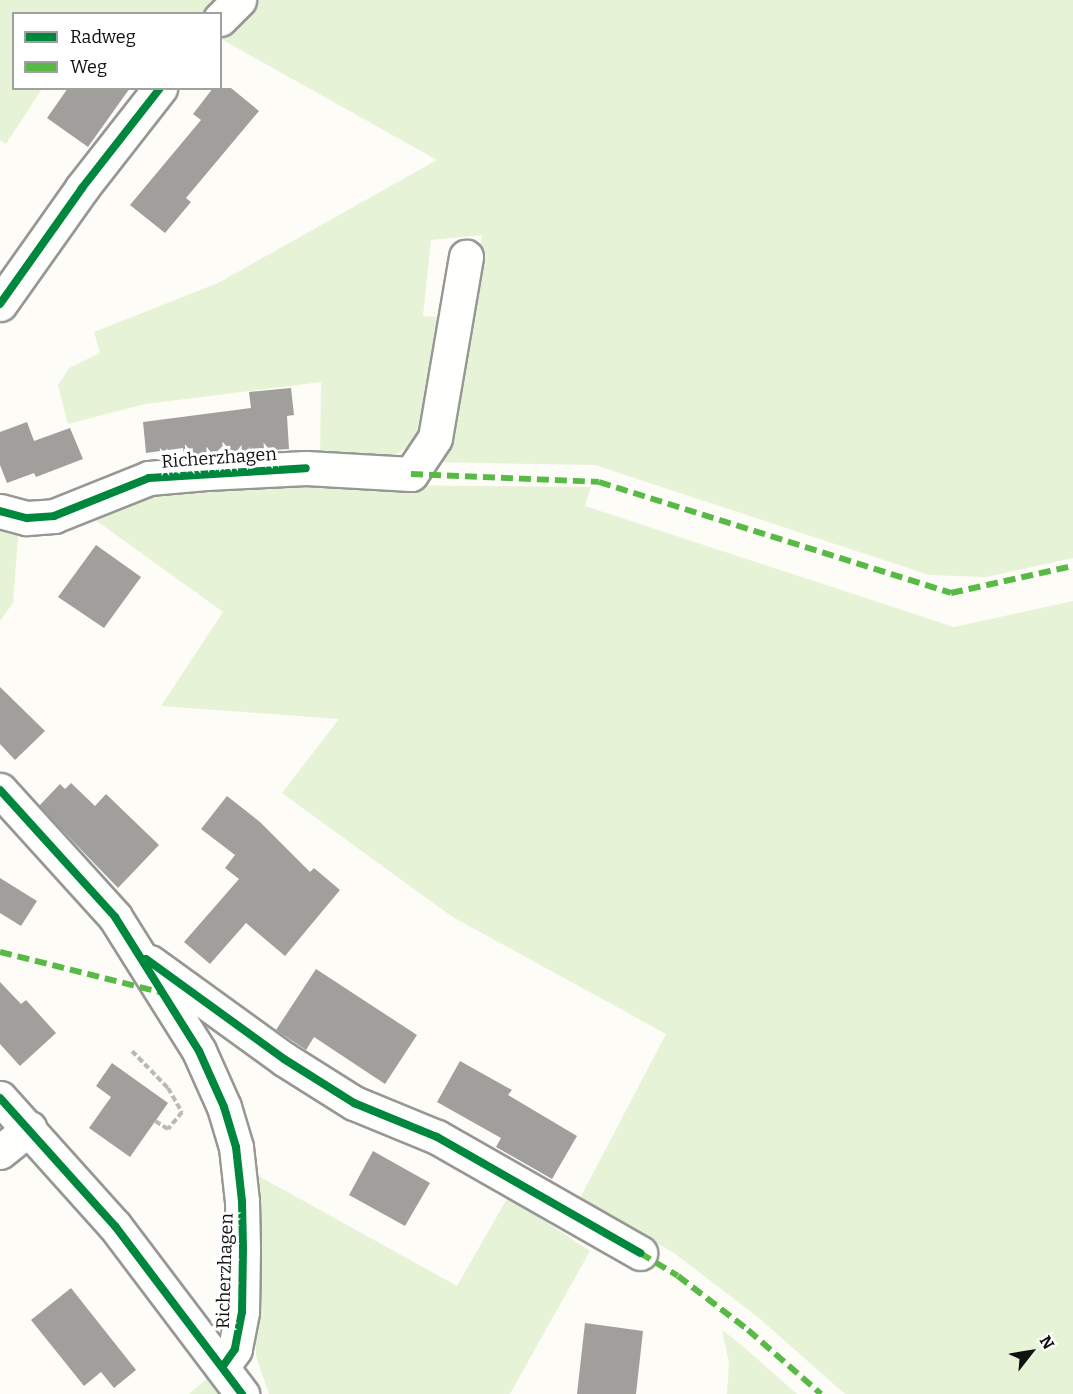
<!DOCTYPE html>
<html>
<head>
<meta charset="utf-8">
<style>
	body { margin:0 }
	#map { position:relative; width:1073px; height:1394px; overflow:hidden; background:#fdfcf7; font-family:Bitter,serif }
	div>[style] { position:absolute }
	.green>* { inset:0; background:#e7f3d7 }
	.building>* { inset:0; background:#a19f9c }
	.path>* { height:4px; margin-top:-2px; transform-origin:0; background:repeating-linear-gradient(90deg,#b9b9b8 0 6px,transparent 0 9px) }
	.roads { filter:drop-shadow(2px 0 #979795) drop-shadow(-2px 0 #979795) drop-shadow(0 2px #979795) drop-shadow(0 -2px #979795) }
	.minor>* { height:33px; margin:-16.5px; padding:0 16.5px; transform-origin:16.5px; border-radius:16.5px; background:#fffffe }
	.quiet>* { height:6px; margin-top:-3px; transform-origin:0; background:repeating-linear-gradient(90deg,#58b947 0 12px,transparent 0 18px) }
	.cycleway>* { height:8px; margin:-4px; padding:0 4px; transform-origin:4px; border-radius:4px; background:#00873e }
	span { translate:-50% -50%; white-space:nowrap; text-align:center; line-height:1.15; -webkit-text-stroke:6px #fff; paint-order:stroke }
	.street-label { font-size:18px; color:#111 }
	.legend { position:absolute; left:12px; top:12px; width:210px; height:78px; box-sizing:border-box; background:#fff; border:2px solid #a0a0a0; margin:0; padding:8px 10px; list-style:none; font-size:18px; color:#111 }
	.legend li { display:flex; align-items:center; gap:12px; height:30px }
	.legend b { width:30px; border:2px solid #a0a0a0 }
	.north { position:absolute; left:1001px; top:1322px; width:60px; height:60px; -webkit-text-stroke:4px #fff; paint-order:stroke; rotate:59deg; font-size:16px; font-weight:700; line-height:24px; text-align:center; color:#111 }
	.north::after { content:''; display:block; margin:auto; width:21px; height:27px; background:#111; clip-path:polygon(50% 0,100% 100%,50% 72%,0 100%) }
</style>
</head>
<body>
<div id="map">
	<div class="green">
		<i style="clip-path:polygon(0 0,218px 0,206px 13px,14px 14px,14px 88px,42px 89px,6px 144px,0 140px)"></i>
		<i style="clip-path:polygon(260px 0,1073px 0,1073px 558px,986px 577px,929px 575px,595px 465px,431px 462px,474px 305px,482px 235px,431px 240px,423px 316px,441px 317px,448px 327px,418px 439px,387px 461px,320px 459px,321px 382px,145px 404px,68px 424px,58px 385px,69px 368px,100px 353px,94px 332px,218px 283px,437px 160px,221px 39px)"></i>
		<i style="clip-path:polygon(184px 483px,591px 487px,585px 506px,954px 627px,1073px 601px,1073px 1394px,845px 1394px,759px 1318px,674px 1253px,579px 1200px,666px 1034px,451px 916px,282px 793px,339px 719px,161px 706px,223px 612px,87px 514px)"></i>
		<i style="clip-path:polygon(0 523px,19px 526px,13px 603px,0 621px)"></i>
		<i style="clip-path:polygon(253px 1173px,457px 1286px,508px 1197px,590px 1251px,510px 1394px,269px 1394px,256px 1356px)"></i>
		<i style="clip-path:polygon(722px 1330px,738px 1342px,797px 1394px,727px 1394px,729px 1363px)"></i>
		<i style="clip-path:polygon(208px 1378px,219px 1384px,226px 1394px,189px 1394px)"></i>
	</div>
	<div class="building">
		<i style="clip-path:polygon(68px 88px,130px 88px,88px 147px,47px 118px)"></i>
		<i style="clip-path:polygon(213px 88px,231px 88px,259px 111px,186px 198px,191px 202px,165px 233px,130px 205px,201px 120px,193px 114px)"></i>
		<i style="clip-path:polygon(291px 388px,294px 415px,287px 416px,289px 449px,184px 456px,183px 448px,146px 453px,143px 422px,251px 408px,249px 392px)"></i>
		<i style="clip-path:polygon(27px 422px,34px 441px,70px 428px,83px 459px,36px 477px,34px 473px,7px 483px,0 465px,0 432px)"></i>
		<i style="clip-path:polygon(96px 545px,141px 577px,104px 628px,58px 597px)"></i>
		<i style="clip-path:polygon(0 687px,45px 731px,15px 760px,0 744px)"></i>
		<i style="clip-path:polygon(71px 783px,95px 806px,106px 794px,159px 845px,118px 888px,39px 806px,60px 784px,65px 789px)"></i>
		<i style="clip-path:polygon(227px 796px,260px 822px,310px 872px,314px 868px,340px 890px,285px 956px,246px 923px,210px 964px,184px 942px,239px 879px,225px 868px,235px 855px,201px 829px)"></i>
		<i style="clip-path:polygon(0 878px,37px 901px,21px 926px,0 913px)"></i>
		<i style="clip-path:polygon(316px 969px,417px 1035px,385px 1084px,314px 1037px,306px 1050px,276px 1030px)"></i>
		<i style="clip-path:polygon(0 982px,21px 1004px,26px 1000px,56px 1033px,20px 1066px,0 1044px)"></i>
		<i style="clip-path:polygon(460px 1061px,512px 1090px,508px 1095px,577px 1136px,552px 1179px,496px 1147px,501px 1138px,437px 1102px)"></i>
		<i style="clip-path:polygon(112px 1063px,168px 1103px,130px 1157px,89px 1128px,111px 1097px,96px 1086px)"></i>
		<i style="clip-path:polygon(373px 1151px,430px 1183px,405px 1226px,349px 1195px)"></i>
		<i style="clip-path:polygon(71px 1288px,136px 1370px,114px 1388px,101px 1372px,84px 1386px,31px 1320px)"></i>
		<i style="clip-path:polygon(585px 1323px,643px 1331px,636px 1394px,577px 1394px)"></i>
	</div>
	<div class="path">
		<i style="left:132px;top:1051px;width:52px;rotate:45.8deg"></i>
		<i style="left:168px;top:1088px;width:28px;rotate:60deg"></i>
		<i style="left:182px;top:1112px;width:22px;rotate:129deg"></i>
		<i style="left:168px;top:1129px;width:15px;rotate:-148deg"></i>
	</div>
	<div class="roads">
		<div class="minor">
			<i style="left:220px;top:19px;width:27px;rotate:-45deg"></i>
			<i style="left:0;top:304px;width:142px;rotate:-54.7deg"></i>
			<i style="left:82px;top:188px;width:127px;rotate:-52deg"></i>
			<i style="left:0;top:511px;width:28px;rotate:15deg"></i>
			<i style="left:27px;top:518px;width:27px;rotate:-4deg"></i>
			<i style="left:54px;top:516px;width:102px;rotate:-21.8deg"></i>
			<i style="left:149px;top:478px;width:57px;rotate:-5deg"></i>
			<i style="left:206px;top:473px;width:100px;rotate:-2.9deg"></i>
			<i style="left:306px;top:468px;width:105px;rotate:3.3deg"></i>
			<i style="left:411px;top:474px;width:43px;rotate:-56.3deg"></i>
			<i style="left:435px;top:438px;width:184px;rotate:-80.3deg"></i>
			<i style="left:0;top:790px;width:171px;rotate:47.8deg"></i>
			<i style="left:115px;top:917px;width:158px;rotate:57.9deg"></i>
			<i style="left:199px;top:1051px;width:61px;rotate:65.9deg"></i>
			<i style="left:224px;top:1107px;width:42px;rotate:73.3deg"></i>
			<i style="left:236px;top:1147px;width:54px;rotate:83.7deg"></i>
			<i style="left:242px;top:1201px;width:48px;rotate:88.8deg"></i>
			<i style="left:243px;top:1249px;width:63px;rotate:90.9deg"></i>
			<i style="left:242px;top:1312px;width:38px;rotate:101deg"></i>
			<i style="left:235px;top:1349px;width:19px;rotate:125deg"></i>
			<i style="left:150px;top:962px;width:165px;rotate:35.9deg"></i>
			<i style="left:284px;top:1059px;width:83px;rotate:32.2deg"></i>
			<i style="left:354px;top:1103px;width:90px;rotate:22.3deg"></i>
			<i style="left:437px;top:1137px;width:234px;rotate:29.7deg"></i>
			<i style="left:0;top:1098px;width:172px;rotate:48.1deg"></i>
			<i style="left:115px;top:1226px;width:211px;rotate:52.9deg"></i>
			<i style="left:0;top:1152px;width:38px;rotate:-39deg"></i>
		</div>
	</div>
	<div class="quiet">
		<i style="left:411px;top:474px;width:188px;rotate:2.4deg"></i>
		<i style="left:599px;top:482px;width:369px;rotate:17.5deg"></i>
		<i style="left:951px;top:593px;width:125px;rotate:-12.5deg"></i>
		<i style="left:0;top:952px;width:168px;rotate:14.1deg"></i>
		<i style="left:640px;top:1253px;width:44px;rotate:31.2deg"></i>
		<i style="left:678px;top:1276px;width:88px;rotate:37.6deg"></i>
		<i style="left:748px;top:1330px;width:97px;rotate:41.2deg"></i>
	</div>
	<div class="cycleway">
		<i style="left:0;top:304px;width:142px;rotate:-54.7deg"></i>
		<i style="left:82px;top:188px;width:127px;rotate:-52deg"></i>
		<i style="left:0;top:511px;width:28px;rotate:15deg"></i>
		<i style="left:27px;top:518px;width:27px;rotate:-4deg"></i>
		<i style="left:54px;top:516px;width:102px;rotate:-21.8deg"></i>
		<i style="left:149px;top:478px;width:157px;rotate:-3.6deg"></i>
		<i style="left:0;top:790px;width:171px;rotate:47.8deg"></i>
		<i style="left:115px;top:917px;width:158px;rotate:57.9deg"></i>
		<i style="left:199px;top:1051px;width:61px;rotate:65.9deg"></i>
		<i style="left:224px;top:1107px;width:42px;rotate:73.3deg"></i>
		<i style="left:236px;top:1147px;width:54px;rotate:83.7deg"></i>
		<i style="left:242px;top:1201px;width:48px;rotate:88.8deg"></i>
		<i style="left:243px;top:1249px;width:63px;rotate:90.9deg"></i>
		<i style="left:242px;top:1312px;width:38px;rotate:101deg"></i>
		<i style="left:235px;top:1349px;width:19px;rotate:125deg"></i>
		<i style="left:146px;top:959px;width:170px;rotate:35.9deg"></i>
		<i style="left:284px;top:1059px;width:83px;rotate:32.2deg"></i>
		<i style="left:354px;top:1103px;width:90px;rotate:22.3deg"></i>
		<i style="left:437px;top:1137px;width:234px;rotate:29.7deg"></i>
		<i style="left:0;top:1098px;width:172px;rotate:48.1deg"></i>
		<i style="left:115px;top:1226px;width:211px;rotate:52.9deg"></i>
	</div>
	<div class="street-label">
		<span style="left:219px;top:458px;rotate:-4deg">Richerzhagen</span>
		<span style="left:225px;top:1271px;rotate:-88deg">Richerzhagen</span>
	</div>
	<ul class="legend">
	<li><b style="height:8px;background:#00873e"></b>Radweg</li>
	<li><b style="height:8px;background:#58b947"></b>Weg</li>
	</ul>
	<div class="north">N</div>
</div>
</body>
</html>
